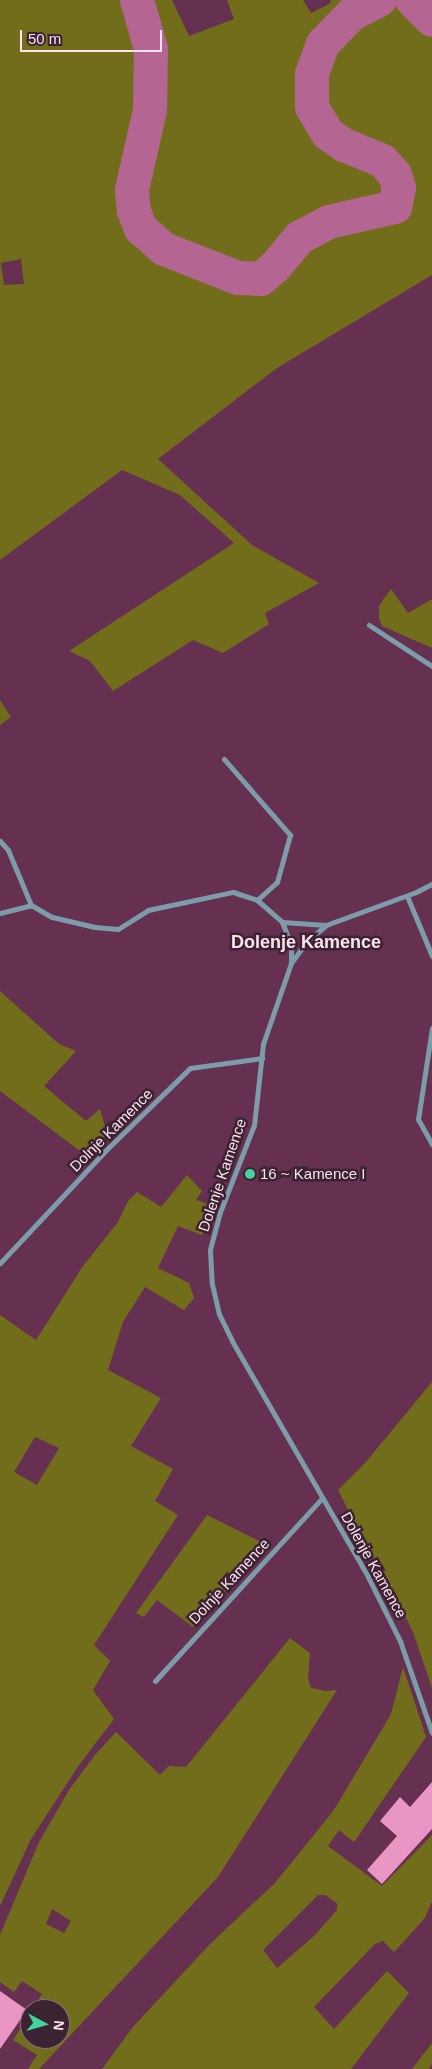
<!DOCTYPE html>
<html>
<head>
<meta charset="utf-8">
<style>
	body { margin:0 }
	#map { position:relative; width:432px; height:2069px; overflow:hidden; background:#663050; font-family:Helvetica,sans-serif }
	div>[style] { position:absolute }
	.green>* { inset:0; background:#726d1b }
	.river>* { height:34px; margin:-17px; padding:0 17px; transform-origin:17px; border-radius:17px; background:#b46592 }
	.building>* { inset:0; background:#e996c5 }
	.minor>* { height:5px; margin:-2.5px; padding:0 2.5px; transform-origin:2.5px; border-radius:2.5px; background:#7d9ca9 }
	.dots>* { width:14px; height:14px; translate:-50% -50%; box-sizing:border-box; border:2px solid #3c2331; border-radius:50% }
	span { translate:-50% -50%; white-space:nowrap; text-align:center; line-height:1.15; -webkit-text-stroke:5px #3c2331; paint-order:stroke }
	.street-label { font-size:15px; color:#fde2f0 }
	.poi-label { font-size:15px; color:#fde2f0 }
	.left { translate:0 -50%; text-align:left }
	.quarter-label { font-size:18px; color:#fde2f0; font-weight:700 }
	.north { position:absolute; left:20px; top:1999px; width:50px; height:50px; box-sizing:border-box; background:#3c2331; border:1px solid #896f7d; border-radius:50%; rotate:96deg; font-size:14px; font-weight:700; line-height:20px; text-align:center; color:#fde2f0 }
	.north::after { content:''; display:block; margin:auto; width:18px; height:22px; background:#40d4a1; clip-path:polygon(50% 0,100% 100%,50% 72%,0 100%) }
	.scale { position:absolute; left:20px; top:30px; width:142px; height:22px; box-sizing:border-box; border:2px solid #fde2f0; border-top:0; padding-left:6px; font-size:15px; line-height:18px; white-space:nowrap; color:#fde2f0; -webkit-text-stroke:4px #3c2331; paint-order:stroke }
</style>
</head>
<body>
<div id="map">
	<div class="green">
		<i style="clip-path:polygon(evenodd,0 0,126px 0,139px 31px,143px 56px,140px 113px,128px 200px,131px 221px,143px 240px,163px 255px,219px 280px,237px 285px,261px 284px,272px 280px,279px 275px,295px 253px,312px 240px,340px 227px,401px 212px,406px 195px,404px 185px,399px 174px,386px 157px,366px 144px,345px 139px,330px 128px,322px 108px,320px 86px,323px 59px,332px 41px,385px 3px,404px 5px,432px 29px,432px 275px,277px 368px,158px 459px,252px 545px,319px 583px,265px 613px,269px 624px,223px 653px,193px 640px,113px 691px,90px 661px,69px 651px,234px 543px,180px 495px,122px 470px,0 560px,0 0,21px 259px,24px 284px,4px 285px,1px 263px,21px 259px)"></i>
		<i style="clip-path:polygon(146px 0,172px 0,189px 36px,234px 19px,227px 0,303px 0,311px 13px,331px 3px,330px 0,358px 0,332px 16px,313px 45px,305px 75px,302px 99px,316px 134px,336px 150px,355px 155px,379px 165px,392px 181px,388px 201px,357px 204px,308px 223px,293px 234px,275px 257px,257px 270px,241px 272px,183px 248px,146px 226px,136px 189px,158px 87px,160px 47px)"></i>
		<i style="clip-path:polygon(391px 589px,408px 613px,432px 599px,432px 648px,382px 626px,379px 619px,379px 606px)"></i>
		<i style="clip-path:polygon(0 700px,11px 717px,0 725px)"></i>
		<i style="clip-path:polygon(0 991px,59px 1044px,76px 1051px,44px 1086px,86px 1121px,100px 1109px,107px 1134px,84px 1154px,0 1091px)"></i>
		<i style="clip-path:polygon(evenodd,187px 1175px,202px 1191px,196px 1200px,213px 1206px,202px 1235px,178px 1226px,158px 1268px,189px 1283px,194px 1298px,184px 1310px,145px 1287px,123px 1322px,108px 1370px,161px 1398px,131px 1446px,173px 1469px,155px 1501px,178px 1515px,94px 1645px,110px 1661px,93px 1690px,114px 1719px,79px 1765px,31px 1839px,0 1906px,0 1315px,36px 1340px,83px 1266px,118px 1222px,128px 1201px,137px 1192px,161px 1207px,187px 1175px,35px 1437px,59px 1448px,37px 1485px,14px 1472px,35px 1437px)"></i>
		<i style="clip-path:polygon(432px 1382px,432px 1688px,413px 1632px,393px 1591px,358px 1529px,338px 1490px,365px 1463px)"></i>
		<i style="clip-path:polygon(207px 1515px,265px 1544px,236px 1580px,193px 1627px,157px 1600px,144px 1617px,136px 1613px)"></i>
		<i style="clip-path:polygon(evenodd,290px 1638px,310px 1653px,308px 1679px,311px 1688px,326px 1691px,337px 1690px,218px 1877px,39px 2069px,28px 2069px,37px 2055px,13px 2040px,30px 2013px,30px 2039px,60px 2039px,60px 2009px,33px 2009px,42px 1994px,22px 1981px,14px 1992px,0 1982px,0 1935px,39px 1842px,69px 1790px,95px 1755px,116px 1732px,160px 1775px,169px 1766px,186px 1767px,290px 1638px,52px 1909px,71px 1921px,64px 1933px,46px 1924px,52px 1909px)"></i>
		<i style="clip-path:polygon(evenodd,403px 1667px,426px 1737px,354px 1842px,339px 1830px,328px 1846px,382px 1886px,432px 1835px,432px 1901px,425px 1918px,394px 1952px,383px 1941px,375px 1944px,314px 2007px,334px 2029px,387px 1971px,409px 1993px,351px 2069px,102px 2069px,133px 2027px,209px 1945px,275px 1883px,334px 1810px,391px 1714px,403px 1667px,318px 1895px,325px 1895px,337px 1903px,337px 1910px,314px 1936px,277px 1968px,263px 1950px,318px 1895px)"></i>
		<i style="clip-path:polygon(432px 2043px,432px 2064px,429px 2069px,412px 2069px)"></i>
	</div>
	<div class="river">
		<i style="left:137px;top:0;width:51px;rotate:74.1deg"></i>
		<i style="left:151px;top:49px;width:61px;rotate:90.9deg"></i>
		<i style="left:150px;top:110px;width:82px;rotate:102.7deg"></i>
		<i style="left:132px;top:190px;width:21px;rotate:85deg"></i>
		<i style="left:134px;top:211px;width:19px;rotate:69deg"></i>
		<i style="left:141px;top:229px;width:30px;rotate:41deg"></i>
		<i style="left:164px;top:249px;width:79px;rotate:21.4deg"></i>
		<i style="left:238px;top:278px;width:23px;rotate:2deg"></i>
		<i style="left:261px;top:279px;width:18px;rotate:-41deg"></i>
		<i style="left:275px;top:267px;width:38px;rotate:-50deg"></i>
		<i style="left:299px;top:238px;width:34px;rotate:-28deg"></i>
		<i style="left:329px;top:222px;width:68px;rotate:-12.8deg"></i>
		<i style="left:395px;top:207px;width:19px;rotate:-78deg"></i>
		<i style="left:399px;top:188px;width:14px;rotate:-107deg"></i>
		<i style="left:395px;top:175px;width:18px;rotate:-131deg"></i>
		<i style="left:383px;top:161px;width:42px;rotate:-157.7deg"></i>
		<i style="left:344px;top:145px;width:19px;rotate:-145deg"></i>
		<i style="left:328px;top:134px;width:31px;rotate:-121deg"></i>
		<i style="left:312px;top:107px;width:33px;rotate:-90deg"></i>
		<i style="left:312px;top:74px;width:32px;rotate:-70deg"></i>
		<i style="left:323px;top:44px;width:42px;rotate:-46deg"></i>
		<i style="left:352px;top:14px;width:31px;rotate:-27deg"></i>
		<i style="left:412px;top:0;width:28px;rotate:45deg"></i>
	</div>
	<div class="building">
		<i style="clip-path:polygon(432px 1782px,432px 1829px,382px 1884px,367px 1870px,397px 1836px,380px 1821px,400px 1797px,410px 1807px)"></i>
		<i style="clip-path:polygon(0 1991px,27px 2010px,0 2049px)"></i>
	</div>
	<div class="minor">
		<i style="left:369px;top:625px;width:75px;rotate:33.1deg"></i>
		<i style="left:224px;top:759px;width:101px;rotate:49deg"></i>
		<i style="left:290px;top:835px;width:49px;rotate:105.5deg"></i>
		<i style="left:277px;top:882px;width:27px;rotate:138deg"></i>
		<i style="left:0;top:841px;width:12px;rotate:48deg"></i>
		<i style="left:8px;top:850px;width:60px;rotate:67.3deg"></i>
		<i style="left:31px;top:905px;width:24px;rotate:30deg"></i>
		<i style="left:52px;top:917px;width:44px;rotate:13.1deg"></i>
		<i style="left:95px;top:927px;width:23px;rotate:5deg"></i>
		<i style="left:118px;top:929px;width:36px;rotate:-32deg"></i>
		<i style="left:148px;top:910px;width:87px;rotate:-12deg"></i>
		<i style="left:233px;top:892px;width:25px;rotate:18deg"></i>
		<i style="left:257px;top:900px;width:33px;rotate:41deg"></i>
		<i style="left:282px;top:922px;width:24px;rotate:68deg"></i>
		<i style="left:291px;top:944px;width:19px;rotate:90deg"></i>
		<i style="left:291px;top:963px;width:86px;rotate:109.1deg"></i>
		<i style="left:263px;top:1044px;width:81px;rotate:96.3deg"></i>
		<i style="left:254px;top:1125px;width:93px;rotate:111.3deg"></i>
		<i style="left:220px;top:1212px;width:39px;rotate:105deg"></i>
		<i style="left:210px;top:1250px;width:34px;rotate:87deg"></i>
		<i style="left:212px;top:1284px;width:31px;rotate:77deg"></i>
		<i style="left:219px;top:1314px;width:30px;rotate:64deg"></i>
		<i style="left:232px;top:1341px;width:272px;rotate:60deg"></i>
		<i style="left:368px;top:1577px;width:72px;rotate:63.4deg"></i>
		<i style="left:400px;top:1641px;width:97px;rotate:70.8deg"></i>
		<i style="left:407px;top:896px;width:65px;rotate:67.4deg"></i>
		<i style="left:0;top:913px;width:32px;rotate:-14deg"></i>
		<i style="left:282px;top:922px;width:44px;rotate:3.9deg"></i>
		<i style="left:291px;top:963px;width:26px;rotate:-54deg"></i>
		<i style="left:306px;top:942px;width:26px;rotate:-40deg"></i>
		<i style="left:326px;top:925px;width:96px;rotate:-20.1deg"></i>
		<i style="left:416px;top:892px;width:18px;rotate:-27deg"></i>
		<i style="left:432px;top:1028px;width:92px;rotate:98.7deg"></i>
		<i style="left:418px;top:1119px;width:29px;rotate:61deg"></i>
		<i style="left:0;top:1263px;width:154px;rotate:-46.8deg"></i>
		<i style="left:105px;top:1151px;width:119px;rotate:-44.3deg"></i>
		<i style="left:190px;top:1068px;width:73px;rotate:-7.9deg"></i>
		<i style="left:155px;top:1681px;width:248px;rotate:-47.6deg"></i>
	</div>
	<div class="dots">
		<i style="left:250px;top:1174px;background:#40d4a1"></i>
	</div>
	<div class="street-label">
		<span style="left:111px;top:1130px;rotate:-45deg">Dolnje Kamence</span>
		<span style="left:222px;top:1175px;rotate:-71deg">Dolenje Kamence</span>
		<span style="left:374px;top:1565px;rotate:61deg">Dolenje Kamence</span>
		<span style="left:229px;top:1581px;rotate:-47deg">Dolnje Kamence</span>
	</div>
	<div class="poi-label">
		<span class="left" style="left:260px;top:1174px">16 ~ Kamence I</span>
	</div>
	<div class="quarter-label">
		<span style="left:306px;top:942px">Dolenje Kamence</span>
	</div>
	<div class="north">N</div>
	<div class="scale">50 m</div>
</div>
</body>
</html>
